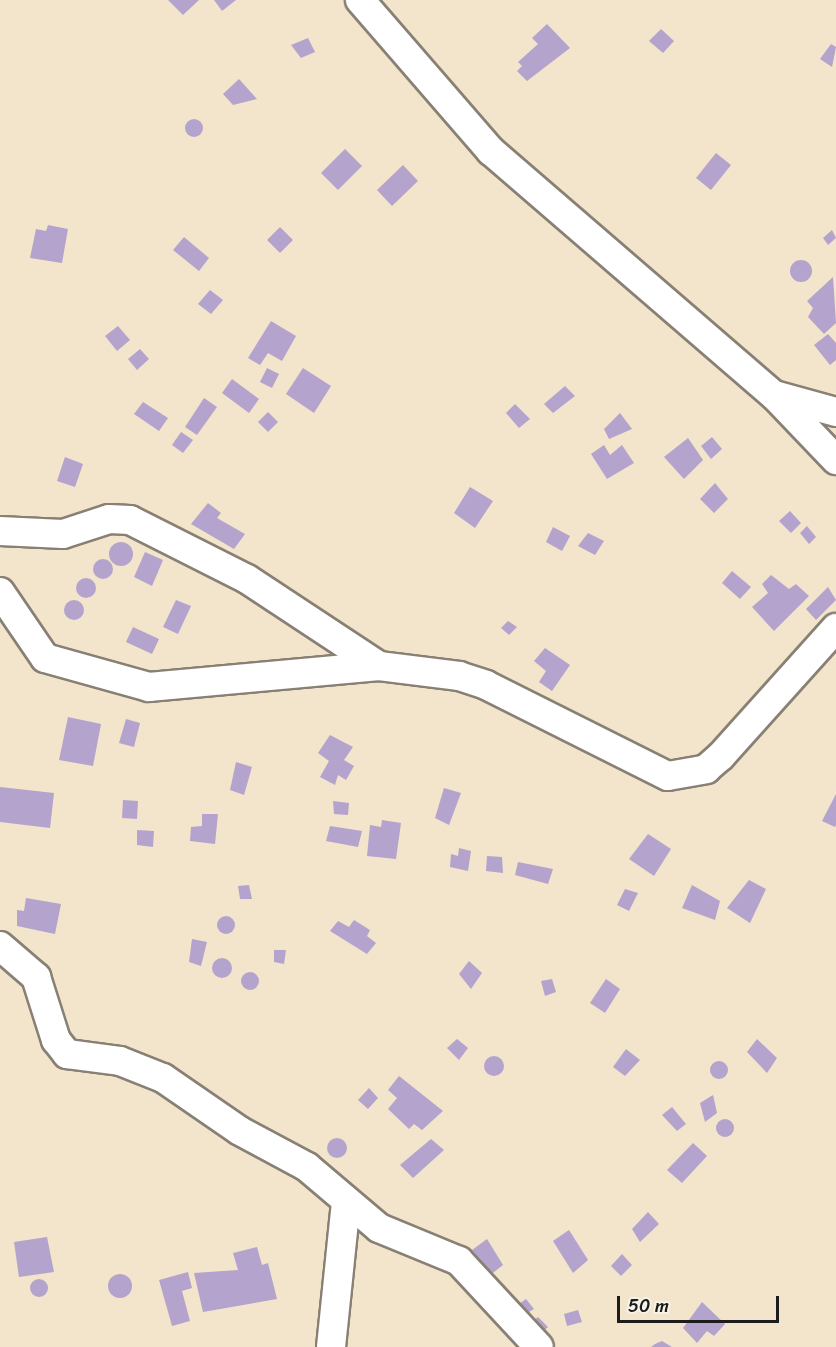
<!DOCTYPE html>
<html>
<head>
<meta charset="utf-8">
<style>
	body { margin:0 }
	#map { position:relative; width:836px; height:1347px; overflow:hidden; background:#f3e4cc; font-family:Sriracha,sans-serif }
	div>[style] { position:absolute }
	.building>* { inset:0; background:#b4a3cc }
	.round { border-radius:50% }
	.roads { filter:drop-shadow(2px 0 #888074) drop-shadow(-2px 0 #888074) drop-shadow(0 2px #888074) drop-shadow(0 -2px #888074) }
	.minor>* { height:28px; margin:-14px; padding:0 14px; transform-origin:14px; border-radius:14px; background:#fff }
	span { translate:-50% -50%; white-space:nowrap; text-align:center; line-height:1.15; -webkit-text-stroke:5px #f7f3e8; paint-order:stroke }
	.scale { position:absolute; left:617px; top:1296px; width:162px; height:27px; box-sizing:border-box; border:3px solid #1c1c1c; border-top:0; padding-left:8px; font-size:18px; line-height:21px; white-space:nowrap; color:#1c1c1c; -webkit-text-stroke:4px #f7f3e8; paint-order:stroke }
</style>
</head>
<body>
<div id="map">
	<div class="building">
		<i style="clip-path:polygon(168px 0,199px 0,183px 15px)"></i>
		<i style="clip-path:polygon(214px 0,236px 0,222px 11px)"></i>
		<i style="clip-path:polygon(547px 24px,570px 48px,527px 81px,517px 71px,522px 66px,518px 62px,538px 44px,532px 38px)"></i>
		<i style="clip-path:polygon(661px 29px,674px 41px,663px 53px,649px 41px)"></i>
		<i style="clip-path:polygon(308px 38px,315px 52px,301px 58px,291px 45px)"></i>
		<i style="clip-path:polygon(831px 44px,836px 47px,832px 67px,820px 59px)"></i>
		<i style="clip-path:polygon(239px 79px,257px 99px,233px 105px,223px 94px)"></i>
		<i class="round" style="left:185px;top:119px;width:18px;height:18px"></i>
		<i style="clip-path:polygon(345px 149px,362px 166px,338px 190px,321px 173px)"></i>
		<i style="clip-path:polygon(716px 153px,731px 165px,711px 190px,696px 178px)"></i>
		<i style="clip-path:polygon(403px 165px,418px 181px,392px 206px,377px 190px)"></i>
		<i style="clip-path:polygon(48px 225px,68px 229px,62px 263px,30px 258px,36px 229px,46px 231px)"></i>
		<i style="clip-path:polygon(280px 227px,293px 240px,280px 253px,267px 240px)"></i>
		<i style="clip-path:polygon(832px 230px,836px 238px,828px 245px,823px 238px)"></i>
		<i style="clip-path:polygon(184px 237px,209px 258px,199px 271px,173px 250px)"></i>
		<i class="round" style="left:790px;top:260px;width:22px;height:22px"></i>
		<i style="clip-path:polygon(833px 277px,836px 323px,824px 334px,808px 317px,813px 308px,807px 301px)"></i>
		<i style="clip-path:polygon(210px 290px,223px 300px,211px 314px,198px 304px)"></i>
		<i style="clip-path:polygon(271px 321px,296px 336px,282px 361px,268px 353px,260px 365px,248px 358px)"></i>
		<i style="clip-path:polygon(118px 326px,130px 340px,117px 351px,105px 336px)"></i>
		<i style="clip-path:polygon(828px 334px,836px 343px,836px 360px,830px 365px,814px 345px)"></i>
		<i style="clip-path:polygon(140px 349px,149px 359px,137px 370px,128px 359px)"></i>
		<i style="clip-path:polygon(267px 368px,279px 374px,272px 388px,260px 382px)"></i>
		<i style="clip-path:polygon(303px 368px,331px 386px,314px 413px,286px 394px)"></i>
		<i style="clip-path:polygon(232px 379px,259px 399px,249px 413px,222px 393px)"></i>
		<i style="clip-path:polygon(565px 386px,575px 396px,553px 413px,544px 404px)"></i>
		<i style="clip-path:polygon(204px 398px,217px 407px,197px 435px,185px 427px)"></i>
		<i style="clip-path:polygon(143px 402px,168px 418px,159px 431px,134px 414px)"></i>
		<i style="clip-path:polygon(515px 404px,530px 419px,519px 428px,506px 413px)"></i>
		<i style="clip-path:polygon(268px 412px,278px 422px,268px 432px,258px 422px)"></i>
		<i style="clip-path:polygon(620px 413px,632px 429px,609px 439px,604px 429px)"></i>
		<i style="clip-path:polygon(181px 432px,193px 440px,183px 453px,172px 445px)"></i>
		<i style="clip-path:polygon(712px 437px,722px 449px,711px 459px,701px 446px)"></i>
		<i style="clip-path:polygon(688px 438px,703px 460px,684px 479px,664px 457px)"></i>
		<i style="clip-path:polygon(604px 445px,610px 455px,622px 445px,634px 463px,607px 479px,591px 454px)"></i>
		<i style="clip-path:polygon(65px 457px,83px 464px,75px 487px,57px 481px)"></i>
		<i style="clip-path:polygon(715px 483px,728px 499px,714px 513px,700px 499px)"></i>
		<i style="clip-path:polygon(470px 487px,493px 501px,475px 528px,454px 513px)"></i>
		<i style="clip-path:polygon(208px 503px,221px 513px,217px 518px,245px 534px,234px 549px,191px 524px)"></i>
		<i style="clip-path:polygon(790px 511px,801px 523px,791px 533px,779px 521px)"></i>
		<i style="clip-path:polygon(807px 526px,816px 537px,809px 544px,800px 533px)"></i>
		<i style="clip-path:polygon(553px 527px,570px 536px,562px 551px,546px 542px)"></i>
		<i style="clip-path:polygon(588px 533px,604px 541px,595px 555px,578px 546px)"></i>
		<i class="round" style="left:109px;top:542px;width:24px;height:24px"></i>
		<i style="clip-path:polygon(145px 552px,163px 560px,152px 586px,134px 577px)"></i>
		<i class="round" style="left:93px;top:559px;width:20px;height:20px"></i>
		<i style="clip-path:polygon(732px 571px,751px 587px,740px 599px,722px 583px)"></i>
		<i style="clip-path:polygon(771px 575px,789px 589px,796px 584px,809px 596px,774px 631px,752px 607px,768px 593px,762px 584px)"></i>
		<i class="round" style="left:76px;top:578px;width:20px;height:20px"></i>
		<i style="clip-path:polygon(828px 587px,836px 600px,816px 620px,806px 609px)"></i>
		<i style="clip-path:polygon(176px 600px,191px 606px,178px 634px,163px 627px)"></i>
		<i class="round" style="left:64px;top:600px;width:20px;height:20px"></i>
		<i style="clip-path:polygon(508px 621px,517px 627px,509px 635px,501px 628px)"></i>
		<i style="clip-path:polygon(133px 627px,159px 639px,152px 654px,126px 642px)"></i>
		<i style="clip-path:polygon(545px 648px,570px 665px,552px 691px,539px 682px,546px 671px,534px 661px)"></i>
		<i style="clip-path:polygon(68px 717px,101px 724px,93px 766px,59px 760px)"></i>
		<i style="clip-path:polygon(126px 719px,140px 723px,134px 747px,119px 743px)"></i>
		<i style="clip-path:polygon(330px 735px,353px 747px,344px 760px,354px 766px,346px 780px,338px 775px,335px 785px,320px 777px,329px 761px,318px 753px)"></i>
		<i style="clip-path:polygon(236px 762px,252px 767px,244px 795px,230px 790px)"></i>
		<i style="clip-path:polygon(0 787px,54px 793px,50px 828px,0 822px)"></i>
		<i style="clip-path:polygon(444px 788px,461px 793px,449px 825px,435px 818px)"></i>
		<i style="clip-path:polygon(836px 794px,836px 825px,835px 827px,822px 821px)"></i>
		<i style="clip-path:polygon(123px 800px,138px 801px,137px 819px,122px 818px)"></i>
		<i style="clip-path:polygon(333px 801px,349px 803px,348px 815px,334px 814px)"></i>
		<i style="clip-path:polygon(202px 814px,218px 814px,215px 844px,190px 841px,191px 827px,202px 826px)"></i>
		<i style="clip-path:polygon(382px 820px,401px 823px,396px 859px,367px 856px,370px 825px,381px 827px)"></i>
		<i style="clip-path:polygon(330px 826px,362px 831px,358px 847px,326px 841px)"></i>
		<i style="clip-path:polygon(137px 830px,154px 831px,153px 847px,137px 845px)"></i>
		<i style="clip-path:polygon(648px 834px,671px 849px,654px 876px,629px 859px)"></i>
		<i style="clip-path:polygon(459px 848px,471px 851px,468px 871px,450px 867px,451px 854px,458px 856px)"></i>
		<i style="clip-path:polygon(487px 856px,502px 857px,503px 873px,486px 871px)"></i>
		<i style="clip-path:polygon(518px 862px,553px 869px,548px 884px,515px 875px)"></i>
		<i style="clip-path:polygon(749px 880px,766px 889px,750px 923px,727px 908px)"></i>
		<i style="clip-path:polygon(249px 885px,252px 899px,240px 899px,238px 886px)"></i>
		<i style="clip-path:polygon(692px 885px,720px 901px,715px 920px,682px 908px)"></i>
		<i style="clip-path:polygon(625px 889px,638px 893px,629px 911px,617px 905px)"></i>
		<i style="clip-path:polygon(26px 898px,61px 904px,55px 934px,17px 926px,17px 910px,24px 911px)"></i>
		<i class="round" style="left:217px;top:916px;width:18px;height:18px"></i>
		<i style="clip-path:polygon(354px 920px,370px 930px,367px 936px,376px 943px,367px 954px,330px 931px,338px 921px,349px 927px)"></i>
		<i style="clip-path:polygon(192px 939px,207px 942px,201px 966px,189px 962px)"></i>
		<i style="clip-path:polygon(274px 950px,286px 950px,284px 964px,274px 962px)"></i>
		<i class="round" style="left:212px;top:958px;width:20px;height:20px"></i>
		<i style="clip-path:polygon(469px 961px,482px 973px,471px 989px,459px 974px)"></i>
		<i class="round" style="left:241px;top:972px;width:18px;height:18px"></i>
		<i style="clip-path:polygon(552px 979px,556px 992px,545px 996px,541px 981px)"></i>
		<i style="clip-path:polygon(606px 979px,620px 989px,605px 1013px,590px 1003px)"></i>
		<i style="clip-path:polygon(457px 1039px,468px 1048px,459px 1060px,447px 1048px)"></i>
		<i style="clip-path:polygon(757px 1039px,777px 1058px,767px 1073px,747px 1052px)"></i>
		<i style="clip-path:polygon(626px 1049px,640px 1060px,625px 1076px,613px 1067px)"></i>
		<i class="round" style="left:484px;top:1056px;width:20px;height:20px"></i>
		<i class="round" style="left:710px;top:1061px;width:18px;height:18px"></i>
		<i style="clip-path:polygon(399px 1076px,443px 1111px,422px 1130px,414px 1124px,409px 1129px,388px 1109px,397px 1098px,388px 1090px)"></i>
		<i style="clip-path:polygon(369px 1088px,378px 1098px,368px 1109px,358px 1100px)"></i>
		<i style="clip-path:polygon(713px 1095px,717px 1113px,705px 1122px,700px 1103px)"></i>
		<i style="clip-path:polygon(672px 1107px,686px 1124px,677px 1131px,662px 1115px)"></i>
		<i class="round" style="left:716px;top:1119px;width:18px;height:18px"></i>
		<i class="round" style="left:327px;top:1138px;width:20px;height:20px"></i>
		<i style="clip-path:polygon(431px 1139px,444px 1150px,413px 1178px,400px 1165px)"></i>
		<i style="clip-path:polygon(693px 1143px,707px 1156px,682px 1183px,667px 1170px)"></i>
		<i style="clip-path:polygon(648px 1212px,659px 1224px,640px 1242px,632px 1229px)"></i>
		<i style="clip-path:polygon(569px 1230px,588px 1260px,573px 1273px,553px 1241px)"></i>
		<i style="clip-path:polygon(47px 1237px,54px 1272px,19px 1277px,14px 1242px)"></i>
		<i style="clip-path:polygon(487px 1239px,503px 1265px,489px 1276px,472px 1250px)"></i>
		<i style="clip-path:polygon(257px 1247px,262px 1265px,268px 1263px,277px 1299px,203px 1312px,194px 1273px,238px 1270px,233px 1253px)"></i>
		<i style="clip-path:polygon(622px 1254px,632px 1265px,621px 1276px,611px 1266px)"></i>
		<i style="clip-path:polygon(188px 1272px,192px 1288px,182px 1291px,190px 1321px,172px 1326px,159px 1280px)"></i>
		<i class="round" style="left:108px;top:1274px;width:24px;height:24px"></i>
		<i class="round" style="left:30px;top:1279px;width:18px;height:18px"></i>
		<i style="clip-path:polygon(526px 1299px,534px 1309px,524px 1315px,516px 1306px)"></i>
		<i style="clip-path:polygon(702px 1302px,725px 1324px,714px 1336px,707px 1331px,697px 1343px,683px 1328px)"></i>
		<i style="clip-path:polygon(578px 1310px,582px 1322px,567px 1326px,564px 1314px)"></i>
		<i style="clip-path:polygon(538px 1317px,548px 1327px,541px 1333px,530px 1323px)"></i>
		<i style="clip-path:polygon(662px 1341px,672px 1347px,651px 1347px,655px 1344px)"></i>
	</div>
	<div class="roads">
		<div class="minor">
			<i style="left:360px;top:0;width:200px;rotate:49.1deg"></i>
			<i style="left:491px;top:151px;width:374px;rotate:40.8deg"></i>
			<i style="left:836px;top:412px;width:64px;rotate:-164.7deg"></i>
			<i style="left:774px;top:395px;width:90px;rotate:46.4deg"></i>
			<i style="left:0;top:531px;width:63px;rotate:2.7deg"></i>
			<i style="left:63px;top:534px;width:48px;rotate:-18.1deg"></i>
			<i style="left:109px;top:519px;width:21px;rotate:3deg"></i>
			<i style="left:130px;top:520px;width:131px;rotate:26.8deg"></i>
			<i style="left:247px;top:579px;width:158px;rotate:33.4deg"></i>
			<i style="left:379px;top:666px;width:81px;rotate:7.1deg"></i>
			<i style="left:459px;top:676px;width:28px;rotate:18deg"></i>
			<i style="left:486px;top:685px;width:203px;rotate:26.6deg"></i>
			<i style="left:668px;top:776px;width:39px;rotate:-10deg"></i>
			<i style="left:706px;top:769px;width:20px;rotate:-41deg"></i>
			<i style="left:721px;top:756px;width:172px;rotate:-48.1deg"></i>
			<i style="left:0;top:592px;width:80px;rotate:55.7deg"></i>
			<i style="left:45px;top:658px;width:108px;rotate:15.6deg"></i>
			<i style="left:149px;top:687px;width:231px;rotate:-5.2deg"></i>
			<i style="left:0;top:946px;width:48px;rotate:40.7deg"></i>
			<i style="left:36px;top:977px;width:66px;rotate:72.4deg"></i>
			<i style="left:56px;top:1040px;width:18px;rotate:52deg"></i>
			<i style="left:67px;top:1054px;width:53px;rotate:7.5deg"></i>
			<i style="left:120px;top:1061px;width:46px;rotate:21.6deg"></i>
			<i style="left:163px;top:1078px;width:93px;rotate:34.5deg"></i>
			<i style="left:240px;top:1131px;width:76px;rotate:28.2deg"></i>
			<i style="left:307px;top:1167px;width:94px;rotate:40.3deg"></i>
			<i style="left:379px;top:1228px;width:87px;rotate:22.4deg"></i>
			<i style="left:459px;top:1261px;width:117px;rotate:47.1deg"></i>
			<i style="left:331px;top:1347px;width:145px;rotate:-84.1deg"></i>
		</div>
	</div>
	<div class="scale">50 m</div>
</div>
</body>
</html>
